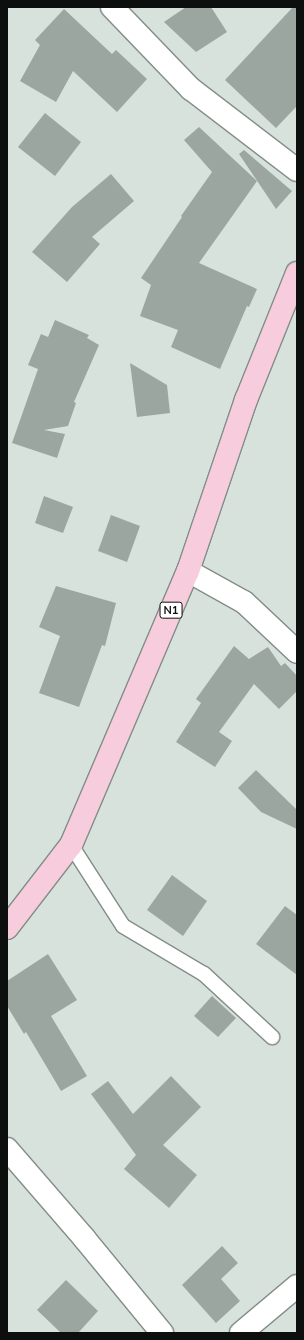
<!DOCTYPE html>
<html>
<head>
<meta charset="utf-8">
<style>
	body { margin:0 }
	#map { position:relative; width:304px; height:1340px; overflow:hidden; background:#d8e2dc; font-family:Mulish,sans-serif }
	div>[style] { position:absolute }
	.building>* { inset:0; background:#9ca6a1 }
	.roads { filter:drop-shadow(1px 0 #838d87) drop-shadow(-1px 0 #838d87) drop-shadow(0 1px #838d87) drop-shadow(0 -1px #838d87) }
	.service>* { height:14px; margin:-7px; padding:0 7px; transform-origin:7px; border-radius:7px; background:#fff }
	.minor>* { height:22px; margin:-11px; padding:0 11px; transform-origin:11px; border-radius:11px; background:#fff }
	.trunk>* { height:22px; margin:-11px; padding:0 11px; transform-origin:11px; border-radius:11px; background:#f7ccdc }
	span { translate:-50% -50%; white-space:nowrap; text-align:center; line-height:1.15; -webkit-text-stroke:4px #fff; paint-order:stroke }
	.shield-label span { padding:1px 3px; background:#fff; border:1px solid; border-radius:3px; -webkit-text-stroke-width:0 }
	.shield-label { font-size:11px; color:#0c0f0d; font-weight:700 }
	.frame { position:absolute; inset:0; border:8px solid #0c0f0d; pointer-events:none }
</style>
</head>
<body>
<div id="map">
	<div class="building">
		<i style="clip-path:polygon(186px 7px,211px 7px,227px 32px,196px 52px,164px 22px)"></i>
		<i style="clip-path:polygon(293px 7px,297px 7px,297px 106px,276px 128px,225px 80px)"></i>
		<i style="clip-path:polygon(64px 9px,112px 54px,116px 50px,147px 79px,117px 112px,73px 71px,56px 102px,20px 81px,40px 45px,35px 40px)"></i>
		<i style="clip-path:polygon(45px 113px,81px 142px,55px 176px,18px 147px)"></i>
		<i style="clip-path:polygon(199px 127px,257px 181px,199px 263px,257px 289px,249px 307px,247px 306px,220px 369px,171px 347px,178px 330px,140px 316px,151px 285px,141px 278px,182px 217px,181px 216px,212px 172px,184px 140px)"></i>
		<i style="clip-path:polygon(244px 150px,292px 191px,276px 209px,239px 154px)"></i>
		<i style="clip-path:polygon(111px 174px,134px 201px,92px 237px,100px 244px,67px 282px,32px 252px,72px 207px)"></i>
		<i style="clip-path:polygon(55px 320px,89px 335px,87px 338px,99px 345px,74px 402px,76px 403px,68px 426px,44px 430px,65px 434px,57px 458px,12px 443px,38px 369px,28px 365px,41px 334px,48px 337px)"></i>
		<i style="clip-path:polygon(130px 363px,167px 385px,170px 413px,137px 417px)"></i>
		<i style="clip-path:polygon(44px 496px,73px 507px,63px 533px,35px 523px)"></i>
		<i style="clip-path:polygon(111px 515px,140px 526px,127px 562px,98px 551px)"></i>
		<i style="clip-path:polygon(56px 586px,116px 603px,105px 646px,102px 645px,79px 707px,39px 693px,60px 636px,39px 627px)"></i>
		<i style="clip-path:polygon(234px 646px,249px 659px,268px 647px,281px 666px,285px 663px,297px 676px,297px 691px,279px 709px,254px 684px,219px 732px,232px 741px,215px 767px,176px 742px,201px 703px,196px 699px)"></i>
		<i style="clip-path:polygon(256px 770px,297px 810px,297px 829px,261px 812px,238px 788px)"></i>
		<i style="clip-path:polygon(172px 875px,207px 901px,183px 936px,147px 910px)"></i>
		<i style="clip-path:polygon(285px 906px,297px 915px,297px 975px,256px 944px)"></i>
		<i style="clip-path:polygon(48px 954px,77px 1000px,51px 1016px,87px 1076px,61px 1091px,26px 1032px,24px 1034px,7px 1006px,7px 981px)"></i>
		<i style="clip-path:polygon(212px 996px,236px 1018px,218px 1037px,194px 1016px)"></i>
		<i style="clip-path:polygon(171px 1076px,201px 1107px,163px 1145px,197px 1175px,169px 1208px,124px 1169px,136px 1155px,91px 1094px,108px 1081px,133px 1114px)"></i>
		<i style="clip-path:polygon(222px 1246px,238px 1263px,221px 1279px,240px 1301px,216px 1323px,182px 1285px)"></i>
		<i style="clip-path:polygon(66px 1280px,98px 1311px,78px 1333px,61px 1333px,37px 1310px)"></i>
	</div>
	<div class="roads">
		<div class="service">
			<i style="left:71px;top:845px;width:96px;rotate:57.3deg"></i>
			<i style="left:123px;top:926px;width:94px;rotate:30.7deg"></i>
			<i style="left:204px;top:974px;width:93px;rotate:42.8deg"></i>
		</div>
		<div class="minor">
			<i style="left:112px;top:7px;width:114px;rotate:46.1deg"></i>
			<i style="left:191px;top:89px;width:133px;rotate:37.4deg"></i>
			<i style="left:188px;top:571px;width:64px;rotate:29deg"></i>
			<i style="left:244px;top:602px;width:73px;rotate:43.3deg"></i>
			<i style="left:7px;top:1149px;width:118px;rotate:49.1deg"></i>
			<i style="left:84px;top:1238px;width:123px;rotate:50.6deg"></i>
			<i style="left:241px;top:1333px;width:73px;rotate:-40deg"></i>
		</div>
		<div class="trunk">
			<i style="left:7px;top:928px;width:105px;rotate:-52.4deg"></i>
			<i style="left:71px;top:845px;width:298px;rotate:-66.9deg"></i>
			<i style="left:188px;top:571px;width:181px;rotate:-71.3deg"></i>
			<i style="left:246px;top:400px;width:137px;rotate:-68.1deg"></i>
		</div>
	</div>
	<div class="shield-label">
		<span style="left:171px;top:610px">N1</span>
	</div>
	<div class="frame"></div>
</div>
</body>
</html>
